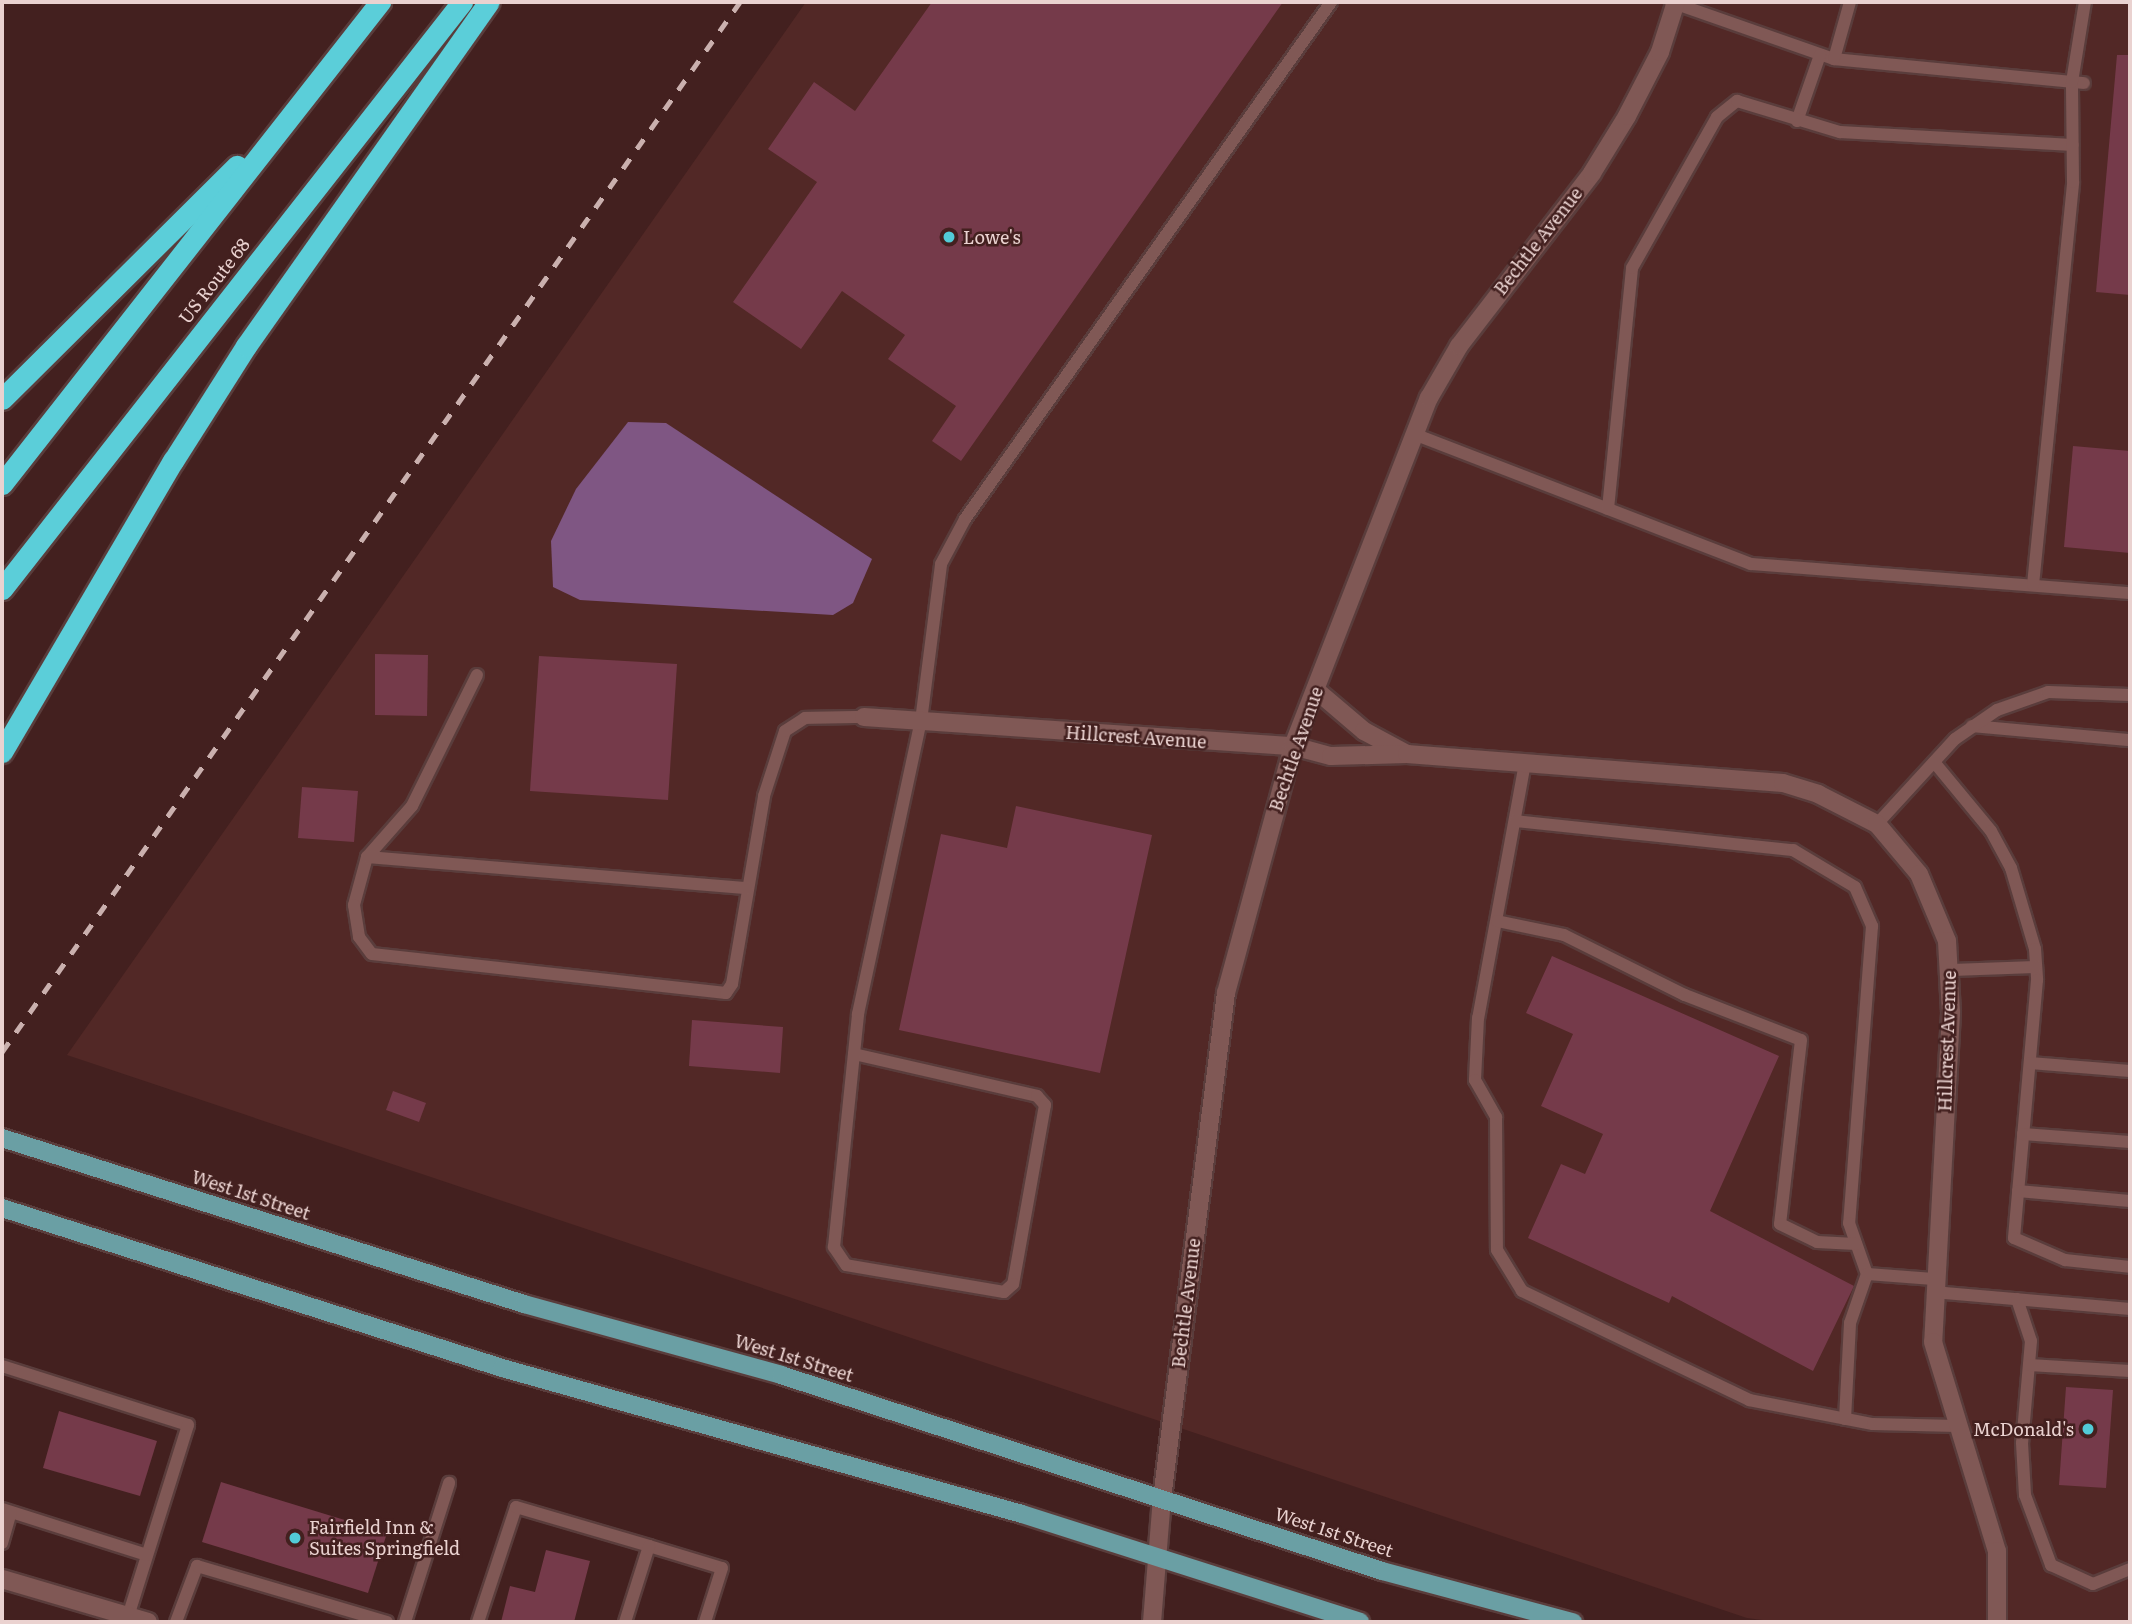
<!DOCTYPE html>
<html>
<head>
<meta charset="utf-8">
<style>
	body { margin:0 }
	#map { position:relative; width:2132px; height:1624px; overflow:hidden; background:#43201f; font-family:Literata,serif }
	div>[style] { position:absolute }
	.built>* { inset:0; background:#522826 }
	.water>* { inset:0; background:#7f5683 }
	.building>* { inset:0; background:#753a4a }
	.roads { filter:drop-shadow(2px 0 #5a3d3c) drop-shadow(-2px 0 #5a3d3c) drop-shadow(0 2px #5a3d3c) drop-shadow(0 -2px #5a3d3c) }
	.lane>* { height:12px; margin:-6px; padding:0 6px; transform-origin:6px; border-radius:6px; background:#805855 }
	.street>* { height:18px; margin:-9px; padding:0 9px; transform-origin:9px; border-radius:9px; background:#805855 }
	.secondary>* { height:18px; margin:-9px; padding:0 9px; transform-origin:9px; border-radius:9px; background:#805855 }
	.primary>* { height:18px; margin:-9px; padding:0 9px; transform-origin:9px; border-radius:9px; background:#6a9fa4 }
	.highway>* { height:21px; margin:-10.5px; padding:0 10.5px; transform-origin:10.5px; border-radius:10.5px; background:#5bced9 }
	.rail>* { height:5px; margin-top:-2.5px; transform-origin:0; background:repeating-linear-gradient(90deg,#cab0ae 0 12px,transparent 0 24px) }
	.dots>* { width:19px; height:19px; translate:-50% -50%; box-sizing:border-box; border:4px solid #43201f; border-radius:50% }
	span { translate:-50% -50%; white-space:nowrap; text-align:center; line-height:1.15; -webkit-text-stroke:5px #43201f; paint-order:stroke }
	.poi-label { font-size:18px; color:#ead2d0 }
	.left { translate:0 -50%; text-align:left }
	.right { translate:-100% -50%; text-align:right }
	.street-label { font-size:18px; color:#ead2d0 }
	.frame { position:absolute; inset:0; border:4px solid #ead2d0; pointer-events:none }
</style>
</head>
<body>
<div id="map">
	<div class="built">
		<i style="clip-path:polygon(806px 2px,2130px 2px,2130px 1622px,1778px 1622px,1747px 1618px,67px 1055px)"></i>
	</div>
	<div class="water">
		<i style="clip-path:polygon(628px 422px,666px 423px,872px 559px,853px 603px,833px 615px,580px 600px,553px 587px,551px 541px,576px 489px)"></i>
	</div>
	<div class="building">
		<i style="clip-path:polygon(932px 2px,1283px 2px,961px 461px,932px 441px,956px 406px,888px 359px,905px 335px,842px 291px,801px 349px,733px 302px,817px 182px,768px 149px,814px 82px,855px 111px)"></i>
		<i style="clip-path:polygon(2117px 55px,2130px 55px,2130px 295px,2096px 292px)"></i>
		<i style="clip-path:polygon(2073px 446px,2130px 451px,2130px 553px,2064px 547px)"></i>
		<i style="clip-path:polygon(375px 654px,428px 655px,427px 716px,375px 715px)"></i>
		<i style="clip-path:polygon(539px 656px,677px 664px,668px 800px,530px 791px)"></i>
		<i style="clip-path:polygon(302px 787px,358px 791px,354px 842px,298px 838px)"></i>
		<i style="clip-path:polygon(1016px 806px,1152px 835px,1100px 1073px,899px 1030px,941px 834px,1007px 848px)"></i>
		<i style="clip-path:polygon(1552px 956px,1779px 1056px,1710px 1211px,1854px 1286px,1813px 1371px,1672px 1296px,1669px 1303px,1528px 1238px,1561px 1164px,1585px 1174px,1603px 1134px,1541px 1106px,1573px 1034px,1526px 1013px)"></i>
		<i style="clip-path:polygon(692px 1020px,783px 1027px,780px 1073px,689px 1066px)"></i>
		<i style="clip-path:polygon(393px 1091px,426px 1103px,419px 1122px,386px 1110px)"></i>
		<i style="clip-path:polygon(2066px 1387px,2113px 1390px,2106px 1488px,2059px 1485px)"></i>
		<i style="clip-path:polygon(59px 1411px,157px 1441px,140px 1496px,43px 1468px)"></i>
		<i style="clip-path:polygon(221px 1482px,387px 1533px,368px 1593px,202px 1542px)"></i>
		<i style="clip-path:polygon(546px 1550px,590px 1561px,574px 1622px,501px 1622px,510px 1586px,535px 1592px)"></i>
	</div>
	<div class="roads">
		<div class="lane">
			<i style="left:1671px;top:2px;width:173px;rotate:19.3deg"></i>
			<i style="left:1834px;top:59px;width:251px;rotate:5.5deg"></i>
			<i style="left:1834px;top:59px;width:59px;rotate:-74.3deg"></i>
			<i style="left:1797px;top:121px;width:70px;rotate:-70.8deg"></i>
			<i style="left:1414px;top:434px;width:361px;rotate:21.1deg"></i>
			<i style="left:1751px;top:564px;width:380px;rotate:4.4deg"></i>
			<i style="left:1608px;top:509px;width:242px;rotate:-84.3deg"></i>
			<i style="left:1632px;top:268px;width:173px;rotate:-60.6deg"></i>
			<i style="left:1717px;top:117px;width:26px;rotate:-39deg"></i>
			<i style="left:1737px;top:101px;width:108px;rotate:16.8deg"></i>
			<i style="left:1840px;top:132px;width:233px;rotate:3.2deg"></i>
			<i style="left:2033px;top:585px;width:405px;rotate:-84.3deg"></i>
			<i style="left:2073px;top:182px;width:100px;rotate:-90.6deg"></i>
			<i style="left:2072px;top:82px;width:81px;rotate:-80.8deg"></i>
			<i style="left:477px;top:675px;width:146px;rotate:116.4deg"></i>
			<i style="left:412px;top:806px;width:68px;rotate:131.4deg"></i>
			<i style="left:367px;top:857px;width:50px;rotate:105.2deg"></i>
			<i style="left:354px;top:905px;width:32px;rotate:81deg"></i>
			<i style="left:359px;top:937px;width:21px;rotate:53deg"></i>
			<i style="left:372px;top:954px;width:356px;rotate:6.3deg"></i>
			<i style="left:726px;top:993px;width:11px;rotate:-56deg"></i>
			<i style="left:732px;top:984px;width:191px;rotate:-80.3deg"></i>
			<i style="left:764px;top:796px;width:68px;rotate:-72.1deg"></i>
			<i style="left:785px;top:731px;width:24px;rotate:-33deg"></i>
			<i style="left:805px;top:718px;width:59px;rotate:-1deg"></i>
			<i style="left:1972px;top:726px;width:159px;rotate:5.1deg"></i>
			<i style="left:1934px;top:762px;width:89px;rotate:50.4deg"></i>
			<i style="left:1991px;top:831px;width:42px;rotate:61.6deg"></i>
			<i style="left:2011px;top:868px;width:84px;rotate:73.5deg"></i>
			<i style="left:2035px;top:949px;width:31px;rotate:86deg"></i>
			<i style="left:2037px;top:980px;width:259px;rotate:95.1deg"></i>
			<i style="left:2014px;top:1238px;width:56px;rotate:23.3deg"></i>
			<i style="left:2065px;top:1260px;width:65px;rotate:6.1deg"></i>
			<i style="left:1525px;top:763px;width:259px;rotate:100.4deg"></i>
			<i style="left:1478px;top:1018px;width:62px;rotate:92.8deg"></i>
			<i style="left:1475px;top:1080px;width:43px;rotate:60.4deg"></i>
			<i style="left:1496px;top:1117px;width:133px;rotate:89.6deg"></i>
			<i style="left:1497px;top:1250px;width:48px;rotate:58.6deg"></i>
			<i style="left:1522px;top:1291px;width:252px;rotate:25.6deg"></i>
			<i style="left:1749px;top:1400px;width:126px;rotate:11deg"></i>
			<i style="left:1873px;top:1424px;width:84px;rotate:1.4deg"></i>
			<i style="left:1515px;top:821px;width:280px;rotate:6deg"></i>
			<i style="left:1793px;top:850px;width:72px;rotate:30.8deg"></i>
			<i style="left:1855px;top:887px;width:43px;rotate:66.4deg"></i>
			<i style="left:1872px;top:926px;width:298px;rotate:94.4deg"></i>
			<i style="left:1849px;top:1223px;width:54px;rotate:70.6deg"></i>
			<i style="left:1877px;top:824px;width:115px;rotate:-47.5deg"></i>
			<i style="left:1955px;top:739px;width:51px;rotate:-34.6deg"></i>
			<i style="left:1997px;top:710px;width:54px;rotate:-19.4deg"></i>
			<i style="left:2048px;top:692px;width:82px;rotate:2.1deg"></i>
			<i style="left:367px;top:857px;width:382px;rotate:4.7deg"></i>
			<i style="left:1497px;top:921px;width:68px;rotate:11.8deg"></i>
			<i style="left:1564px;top:935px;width:135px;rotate:26.4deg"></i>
			<i style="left:1685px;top:995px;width:124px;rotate:21.2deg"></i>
			<i style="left:1801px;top:1040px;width:185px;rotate:96.5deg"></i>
			<i style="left:1780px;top:1224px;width:41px;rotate:25.9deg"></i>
			<i style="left:1817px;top:1242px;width:39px;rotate:3deg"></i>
			<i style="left:1951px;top:970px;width:85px;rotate:-2deg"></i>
			<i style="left:854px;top:1054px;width:188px;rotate:12.9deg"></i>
			<i style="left:1037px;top:1096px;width:12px;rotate:48deg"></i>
			<i style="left:1045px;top:1105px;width:182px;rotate:100.1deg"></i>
			<i style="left:1013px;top:1284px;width:12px;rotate:138deg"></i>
			<i style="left:1004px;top:1292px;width:160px;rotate:-170.3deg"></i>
			<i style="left:846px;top:1265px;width:22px;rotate:-124deg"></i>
			<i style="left:834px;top:1247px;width:234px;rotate:-84.1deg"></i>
			<i style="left:858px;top:1014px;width:300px;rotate:-77.9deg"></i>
			<i style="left:921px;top:721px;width:158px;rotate:-82.7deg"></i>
			<i style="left:941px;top:564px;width:51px;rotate:-61.9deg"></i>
			<i style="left:965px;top:519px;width:633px;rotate:-54.7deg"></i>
			<i style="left:2030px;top:1063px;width:100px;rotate:4.6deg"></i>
			<i style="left:2023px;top:1134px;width:107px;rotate:4.3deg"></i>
			<i style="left:2018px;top:1191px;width:112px;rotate:5.1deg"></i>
			<i style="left:1933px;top:1292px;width:198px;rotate:4.9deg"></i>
			<i style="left:2017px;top:1299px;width:44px;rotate:71.6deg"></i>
			<i style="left:2031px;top:1341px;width:102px;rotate:95deg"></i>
			<i style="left:2022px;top:1443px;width:52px;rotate:86.7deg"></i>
			<i style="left:2025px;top:1495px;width:75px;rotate:69.6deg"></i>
			<i style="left:2051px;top:1565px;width:46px;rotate:24.3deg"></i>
			<i style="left:2093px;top:1584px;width:40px;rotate:-22deg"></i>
			<i style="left:2029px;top:1365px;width:101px;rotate:3.4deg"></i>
			<i style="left:2px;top:1366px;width:195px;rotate:17.6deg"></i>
			<i style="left:188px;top:1425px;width:200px;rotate:107.4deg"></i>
			<i style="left:1845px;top:1419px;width:96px;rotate:-87deg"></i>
			<i style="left:1850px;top:1323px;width:52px;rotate:-70.9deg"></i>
			<i style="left:1867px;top:1274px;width:67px;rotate:4.3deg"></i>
			<i style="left:2px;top:1509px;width:152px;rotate:17.6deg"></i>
			<i style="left:2px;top:1543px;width:32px;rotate:-74deg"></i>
			<i style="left:649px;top:1546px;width:76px;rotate:16.8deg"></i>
			<i style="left:722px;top:1568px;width:57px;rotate:107.5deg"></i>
			<i style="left:176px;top:1622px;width:60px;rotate:-69.4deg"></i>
			<i style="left:197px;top:1566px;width:198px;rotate:16.4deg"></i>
			<i style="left:405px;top:1622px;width:146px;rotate:-72.4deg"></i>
			<i style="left:478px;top:1622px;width:121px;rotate:-71.7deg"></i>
			<i style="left:516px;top:1507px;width:139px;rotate:16.3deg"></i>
			<i style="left:649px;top:1546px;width:80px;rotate:107.5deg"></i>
		</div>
		<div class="street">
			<i style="left:1317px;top:691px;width:62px;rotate:40.4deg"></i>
			<i style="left:1364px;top:731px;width:49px;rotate:28.1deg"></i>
			<i style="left:864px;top:717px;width:430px;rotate:3.9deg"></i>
			<i style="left:1293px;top:746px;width:39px;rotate:15deg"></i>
			<i style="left:1331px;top:756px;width:76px;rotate:-1.5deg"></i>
			<i style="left:1407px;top:754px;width:377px;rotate:4.4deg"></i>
			<i style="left:1783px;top:783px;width:37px;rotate:17deg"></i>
			<i style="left:1818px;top:794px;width:66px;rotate:27deg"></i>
			<i style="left:1877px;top:824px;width:65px;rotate:50deg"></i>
			<i style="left:1919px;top:874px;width:73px;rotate:67.3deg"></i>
			<i style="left:1947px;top:941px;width:72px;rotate:86.8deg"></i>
			<i style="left:1951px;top:1013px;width:329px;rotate:93.1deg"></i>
			<i style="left:1933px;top:1342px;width:219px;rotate:73deg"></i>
			<i style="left:1997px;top:1551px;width:71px;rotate:90deg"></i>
			<i style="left:2px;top:1579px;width:152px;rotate:16.4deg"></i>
		</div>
		<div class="secondary">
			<i style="left:1152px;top:1622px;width:124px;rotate:-85.4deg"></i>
			<i style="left:1162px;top:1498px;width:509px;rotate:-82.78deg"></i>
			<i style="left:1226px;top:993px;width:256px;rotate:-74.8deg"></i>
			<i style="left:1293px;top:746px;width:374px;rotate:-68.7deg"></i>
			<i style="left:1429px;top:398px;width:60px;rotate:-60deg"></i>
			<i style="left:1459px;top:346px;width:218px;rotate:-52.4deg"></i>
			<i style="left:1592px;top:173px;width:67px;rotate:-58.4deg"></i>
			<i style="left:1627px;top:116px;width:72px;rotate:-62.7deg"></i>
			<i style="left:1660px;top:52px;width:52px;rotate:-72.3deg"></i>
		</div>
		<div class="primary">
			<i style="left:2px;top:1138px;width:548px;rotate:17.64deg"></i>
			<i style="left:524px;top:1304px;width:267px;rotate:15.4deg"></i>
			<i style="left:781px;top:1375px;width:632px;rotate:18.06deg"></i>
			<i style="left:1382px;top:1571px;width:198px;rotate:15deg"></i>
			<i style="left:2px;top:1208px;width:525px;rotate:17.74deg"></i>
			<i style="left:502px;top:1368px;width:540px;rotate:15.68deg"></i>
			<i style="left:1022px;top:1514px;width:355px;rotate:17.7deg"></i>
		</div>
		<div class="highway">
			<i style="left:2px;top:399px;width:331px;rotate:-44.8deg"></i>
			<i style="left:2px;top:484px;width:613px;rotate:-51.9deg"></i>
			<i style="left:2px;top:589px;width:746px;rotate:-51.92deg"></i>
			<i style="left:2px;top:752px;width:338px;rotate:-59.6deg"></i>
			<i style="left:173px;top:461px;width:136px;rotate:-57.6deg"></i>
			<i style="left:246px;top:346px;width:421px;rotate:-54.8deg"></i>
		</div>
	</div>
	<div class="rail">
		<i style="left:2px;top:1052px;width:1283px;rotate:-54.9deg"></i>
	</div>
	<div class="dots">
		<i style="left:949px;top:237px;background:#52cbd7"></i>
		<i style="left:2088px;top:1429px;background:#52cbd7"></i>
		<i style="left:295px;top:1538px;background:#52cbd7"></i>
	</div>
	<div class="poi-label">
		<span class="left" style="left:963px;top:237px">Lowe's</span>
		<span class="right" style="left:2074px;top:1429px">McDonald's</span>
		<span class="left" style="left:309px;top:1538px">Fairfield Inn &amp;<br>Suites Springfield</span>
	</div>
	<div class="street-label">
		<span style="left:1538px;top:241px;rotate:-52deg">Bechtle Avenue</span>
		<span style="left:214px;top:281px;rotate:-52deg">US Route 68</span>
		<span style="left:1136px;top:737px;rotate:4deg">Hillcrest Avenue</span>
		<span style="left:1296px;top:749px;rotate:-71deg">Bechtle Avenue</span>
		<span style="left:1947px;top:1041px;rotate:-88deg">Hillcrest Avenue</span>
		<span style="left:251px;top:1195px;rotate:18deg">West 1st Street</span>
		<span style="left:1186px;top:1303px;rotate:-83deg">Bechtle Avenue</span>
		<span style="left:794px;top:1358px;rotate:17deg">West 1st Street</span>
		<span style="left:1334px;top:1532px;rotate:18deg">West 1st Street</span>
	</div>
	<div class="frame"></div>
</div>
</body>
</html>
